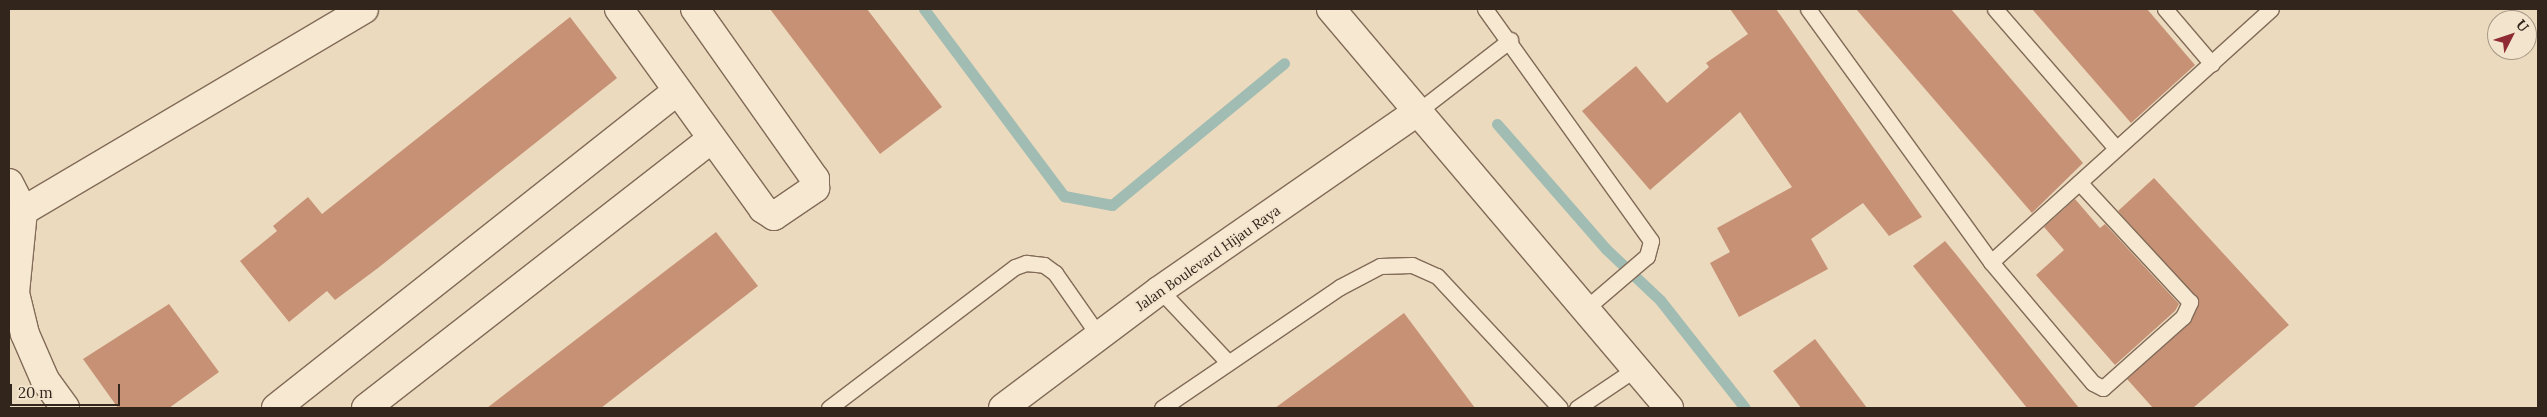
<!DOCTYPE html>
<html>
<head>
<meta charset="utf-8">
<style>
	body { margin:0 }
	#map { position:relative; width:2547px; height:417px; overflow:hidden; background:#ebdabe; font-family:Lora,serif }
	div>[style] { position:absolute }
	.stream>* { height:11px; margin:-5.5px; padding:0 5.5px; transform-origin:5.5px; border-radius:5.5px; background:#a1bdb3 }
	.building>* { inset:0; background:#c79176 }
	.roads { filter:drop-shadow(1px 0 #826b58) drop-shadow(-1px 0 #826b58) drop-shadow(0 1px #826b58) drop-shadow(0 -1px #826b58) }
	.service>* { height:15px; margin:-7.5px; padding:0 7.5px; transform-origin:7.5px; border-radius:7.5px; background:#f6e8d1 }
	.minor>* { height:28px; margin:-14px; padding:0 14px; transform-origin:14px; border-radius:14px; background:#f6e8d1 }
	.tertiary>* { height:28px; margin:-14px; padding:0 14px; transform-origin:14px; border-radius:14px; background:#f6e8d1 }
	span { translate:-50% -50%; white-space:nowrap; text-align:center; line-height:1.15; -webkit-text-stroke:4px #f3e5cd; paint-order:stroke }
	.street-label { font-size:14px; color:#32251c }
	.frame { position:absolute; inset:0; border:10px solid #32251c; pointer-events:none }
	.north { position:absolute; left:2487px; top:10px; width:50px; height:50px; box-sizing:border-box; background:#f3e5cd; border:1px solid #a69886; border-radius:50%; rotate:49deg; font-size:14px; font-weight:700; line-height:20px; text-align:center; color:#32251c }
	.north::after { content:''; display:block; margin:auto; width:18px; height:22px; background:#8e2b34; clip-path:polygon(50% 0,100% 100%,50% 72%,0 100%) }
	.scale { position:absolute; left:10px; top:384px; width:110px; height:22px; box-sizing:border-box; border:2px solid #32251c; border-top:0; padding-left:6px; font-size:15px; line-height:18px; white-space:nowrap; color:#32251c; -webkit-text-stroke:4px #f3e5cd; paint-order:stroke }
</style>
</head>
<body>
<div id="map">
	<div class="stream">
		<i style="left:924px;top:9px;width:234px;rotate:53.2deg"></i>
		<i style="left:1064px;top:196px;width:49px;rotate:10.6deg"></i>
		<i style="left:1112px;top:205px;width:223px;rotate:-39.5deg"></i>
		<i style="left:1497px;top:124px;width:166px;rotate:48.9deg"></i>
		<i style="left:1606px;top:249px;width:74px;rotate:43.4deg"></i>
		<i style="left:1660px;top:300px;width:137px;rotate:51.8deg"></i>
	</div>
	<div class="building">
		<i style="clip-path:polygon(770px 9px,867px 9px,942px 107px,880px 154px)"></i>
		<i style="clip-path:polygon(1730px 9px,1776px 9px,1922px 217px,1889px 236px,1863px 203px,1811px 239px,1828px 269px,1739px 317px,1710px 263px,1730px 252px,1717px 228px,1792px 187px,1740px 112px,1650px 190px,1582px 111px,1636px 66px,1667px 103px,1709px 67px,1706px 63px,1748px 34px)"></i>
		<i style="clip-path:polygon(1856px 9px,1951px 9px,2083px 163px,2032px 213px)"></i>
		<i style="clip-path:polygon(2032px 9px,2147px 9px,2195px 65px,2131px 123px)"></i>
		<i style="clip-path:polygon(570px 17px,617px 78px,378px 268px,335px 300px,327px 291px,289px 322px,240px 261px,277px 231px,273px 226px,308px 197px,322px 214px)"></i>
		<i style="clip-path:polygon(2154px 178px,2289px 325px,2193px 408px,2153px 408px,2127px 379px,2189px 324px,2199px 301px,2118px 211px)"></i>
		<i style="clip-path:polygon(2075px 199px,2100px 228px,2105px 224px,2179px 304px,2175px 311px,2115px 365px,2036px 275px,2064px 250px,2044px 227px)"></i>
		<i style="clip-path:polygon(716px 232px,758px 286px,601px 408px,487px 408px)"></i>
		<i style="clip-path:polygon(1945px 241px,1955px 253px,2079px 408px,2027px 408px,1913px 266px)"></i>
		<i style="clip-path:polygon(169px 304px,219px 372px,169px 408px,118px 408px,83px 359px)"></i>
		<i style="clip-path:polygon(1404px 313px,1475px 408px,1275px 408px,1342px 359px)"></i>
		<i style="clip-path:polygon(1815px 339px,1867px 408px,1801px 408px,1773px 371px)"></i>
	</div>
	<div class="roads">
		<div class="service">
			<i style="left:1485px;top:9px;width:285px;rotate:54.4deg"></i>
			<i style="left:1651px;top:241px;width:16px;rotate:105deg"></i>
			<i style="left:1647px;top:256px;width:83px;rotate:139.4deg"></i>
			<i style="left:1808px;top:9px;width:312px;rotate:54.1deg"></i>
			<i style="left:1991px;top:262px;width:158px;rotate:49.9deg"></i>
			<i style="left:2093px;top:383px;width:11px;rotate:27deg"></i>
			<i style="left:2103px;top:388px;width:107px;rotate:-41.6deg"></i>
			<i style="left:2183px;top:317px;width:17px;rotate:-65deg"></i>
			<i style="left:2190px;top:302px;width:163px;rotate:-132.8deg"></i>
			<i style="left:1995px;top:9px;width:183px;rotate:49deg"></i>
			<i style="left:2165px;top:9px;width:72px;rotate:49.5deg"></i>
			<i style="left:1417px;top:112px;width:118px;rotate:-37.7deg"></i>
			<i style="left:1991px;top:262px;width:377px;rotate:-42.1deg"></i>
			<i style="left:1160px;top:290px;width:98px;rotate:46.7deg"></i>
			<i style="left:829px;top:408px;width:233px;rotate:-37.2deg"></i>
			<i style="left:1015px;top:267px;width:12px;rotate:-20deg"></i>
			<i style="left:1026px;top:263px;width:18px;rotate:6deg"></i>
			<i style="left:1044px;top:265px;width:14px;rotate:36deg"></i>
			<i style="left:1055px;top:273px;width:77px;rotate:55.1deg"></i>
			<i style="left:1162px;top:408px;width:215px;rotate:-34.2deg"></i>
			<i style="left:1340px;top:287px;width:45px;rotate:-27.7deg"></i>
			<i style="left:1380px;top:266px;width:32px;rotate:-2deg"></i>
			<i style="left:1412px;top:265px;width:27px;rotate:24deg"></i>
			<i style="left:1437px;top:276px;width:180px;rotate:47deg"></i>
			<i style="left:1577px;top:408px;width:70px;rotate:-33.9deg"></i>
		</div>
		<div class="minor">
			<i style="left:619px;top:9px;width:246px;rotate:54.2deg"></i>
			<i style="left:763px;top:209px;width:13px;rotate:32deg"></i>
			<i style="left:774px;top:216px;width:50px;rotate:-34.3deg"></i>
			<i style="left:815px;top:188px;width:9px;rotate:-90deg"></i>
			<i style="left:815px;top:179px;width:208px;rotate:-125.2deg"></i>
			<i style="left:9px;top:183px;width:31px;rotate:63deg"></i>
			<i style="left:23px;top:211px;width:82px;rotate:95.6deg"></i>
			<i style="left:15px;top:293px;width:42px;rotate:76.3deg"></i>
			<i style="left:25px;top:334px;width:50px;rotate:66.5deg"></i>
			<i style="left:45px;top:380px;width:34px;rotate:54deg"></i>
			<i style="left:23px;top:211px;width:396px;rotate:-30.6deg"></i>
			<i style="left:276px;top:408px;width:510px;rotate:-38.31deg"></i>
			<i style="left:366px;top:408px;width:437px;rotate:-37.9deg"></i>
		</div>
		<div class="tertiary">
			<i style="left:1331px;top:9px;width:523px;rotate:49.73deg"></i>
			<i style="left:1003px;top:408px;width:196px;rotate:-36.9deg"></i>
			<i style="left:1160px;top:290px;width:313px;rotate:-34.7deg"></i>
		</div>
	</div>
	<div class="street-label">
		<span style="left:1208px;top:258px;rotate:-35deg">Jalan Boulevard Hijau Raya</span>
	</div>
	<div class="frame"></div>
	<div class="north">U</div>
	<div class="scale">20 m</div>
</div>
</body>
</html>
